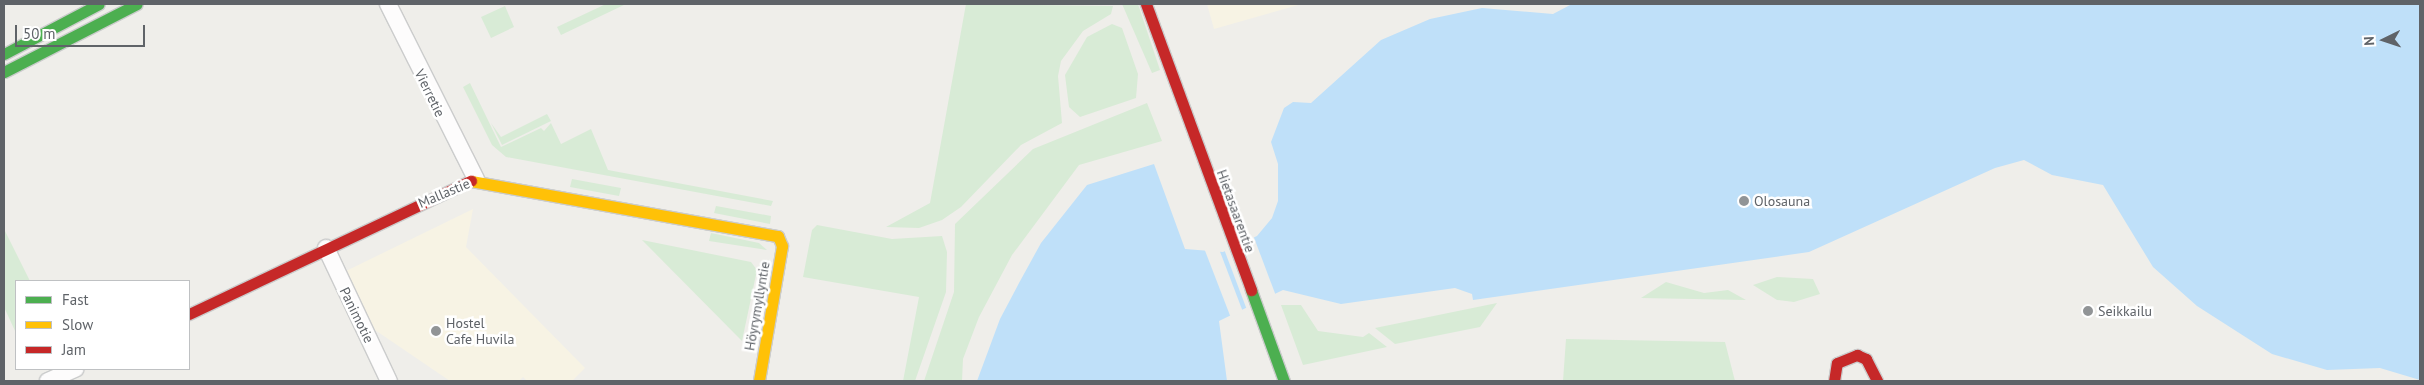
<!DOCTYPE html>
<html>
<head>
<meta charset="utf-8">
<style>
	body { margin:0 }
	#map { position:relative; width:2424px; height:385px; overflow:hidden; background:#efeeea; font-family:"PT Sans",sans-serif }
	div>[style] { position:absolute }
	.commercial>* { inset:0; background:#f7f3e4 }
	.green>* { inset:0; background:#d8ebd6 }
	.water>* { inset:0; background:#bfe0f9 }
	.pier>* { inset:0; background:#efeeea }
	.roads { filter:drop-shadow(1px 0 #cbcccc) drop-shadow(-1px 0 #cbcccc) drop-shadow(0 1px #cbcccc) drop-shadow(0 -1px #cbcccc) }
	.street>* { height:16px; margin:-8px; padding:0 8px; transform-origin:8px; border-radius:8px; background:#fdfcfc }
	.fast>* { height:11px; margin:-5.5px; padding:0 5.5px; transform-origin:5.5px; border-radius:5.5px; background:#4caf50 }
	.slow>* { height:11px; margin:-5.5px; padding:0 5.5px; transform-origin:5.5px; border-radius:5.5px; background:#ffc107 }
	.jam>* { height:11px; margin:-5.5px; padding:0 5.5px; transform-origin:5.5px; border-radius:5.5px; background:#c62828 }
	.dots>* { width:14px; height:14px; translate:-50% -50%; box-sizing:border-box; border:2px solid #fff; border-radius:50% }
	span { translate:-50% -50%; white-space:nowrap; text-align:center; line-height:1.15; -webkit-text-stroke:5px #fff; paint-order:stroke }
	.street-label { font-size:14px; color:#5f6368 }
	.poi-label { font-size:14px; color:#5f6368 }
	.left { translate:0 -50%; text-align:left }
	.frame { position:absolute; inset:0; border:5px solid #5f6368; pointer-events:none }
	.legend { position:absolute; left:15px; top:280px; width:175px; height:90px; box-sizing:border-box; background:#fff; border:1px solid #bfc1c3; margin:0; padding:6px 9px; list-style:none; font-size:15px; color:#5f6368 }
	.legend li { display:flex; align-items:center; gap:10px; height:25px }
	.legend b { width:25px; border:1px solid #bfc1c3 }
	.north { position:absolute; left:2359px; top:15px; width:50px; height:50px; -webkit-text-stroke:4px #fff; paint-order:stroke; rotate:266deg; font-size:14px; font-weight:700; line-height:20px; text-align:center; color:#5f6368 }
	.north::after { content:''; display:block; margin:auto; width:18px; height:22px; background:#5f6368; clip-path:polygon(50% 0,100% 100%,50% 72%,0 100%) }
	.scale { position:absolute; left:15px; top:25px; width:130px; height:22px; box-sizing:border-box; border:2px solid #5f6368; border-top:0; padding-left:6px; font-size:15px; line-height:18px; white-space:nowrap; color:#5f6368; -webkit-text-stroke:4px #fff; paint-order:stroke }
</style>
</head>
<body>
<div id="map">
	<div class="commercial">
		<i style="clip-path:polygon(1207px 4px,1302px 4px,1214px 29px)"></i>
		<i style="clip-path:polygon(473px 209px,466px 247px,585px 368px,572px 381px,527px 381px,523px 377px,519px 381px,450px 381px,375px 330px,346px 271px)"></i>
	</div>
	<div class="green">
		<i style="clip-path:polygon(606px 4px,626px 4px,561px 35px,557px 27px)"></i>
		<i style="clip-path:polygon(966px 4px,1113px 6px,1111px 14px,1083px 31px,1061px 61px,1058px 76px,1062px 123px,1021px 145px,961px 207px,942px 220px,919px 228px,886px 227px,930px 203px)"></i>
		<i style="clip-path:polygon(1122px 4px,1138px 4px,1160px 70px,1152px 73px)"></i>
		<i style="clip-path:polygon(505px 6px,514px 27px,491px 38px,481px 17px)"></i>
		<i style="clip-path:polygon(1112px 24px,1122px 28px,1138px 74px,1136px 98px,1080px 117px,1069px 107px,1065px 75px,1087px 37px)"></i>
		<i style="clip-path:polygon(470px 83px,501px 147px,541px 128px,544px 131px,551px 123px,561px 144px,591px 129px,608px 170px,773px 201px,771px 206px,506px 157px,492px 145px,463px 87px)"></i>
		<i style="clip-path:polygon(1147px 103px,1162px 141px,1079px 165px,1012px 255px,979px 317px,963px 359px,962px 381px,924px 381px,954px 292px,955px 224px,1033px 149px)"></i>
		<i style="clip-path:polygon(547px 114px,551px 121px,502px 145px,491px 123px,501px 137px)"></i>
		<i style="clip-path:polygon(572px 179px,621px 188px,619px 196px,570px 187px)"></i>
		<i style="clip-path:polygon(716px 206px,771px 216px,770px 224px,714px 213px)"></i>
		<i style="clip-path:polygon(817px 225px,892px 239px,942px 236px,947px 252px,946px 292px,915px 381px,903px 381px,919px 297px,803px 277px,812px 230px)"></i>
		<i style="clip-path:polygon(4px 229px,30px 281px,16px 281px,16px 333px,4px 307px)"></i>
		<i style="clip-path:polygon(711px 233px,759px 243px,767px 250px,709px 241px)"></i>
		<i style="clip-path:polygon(642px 240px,751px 262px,757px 270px,742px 341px)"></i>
		<i style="clip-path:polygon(1777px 277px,1813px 279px,1820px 294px,1794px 302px,1777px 300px,1753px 285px)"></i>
		<i style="clip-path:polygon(1666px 282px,1704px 293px,1728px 290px,1746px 300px,1641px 298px)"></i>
		<i style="clip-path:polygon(1497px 303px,1480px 327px,1395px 344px,1375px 328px)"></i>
		<i style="clip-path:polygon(1281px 305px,1301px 305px,1318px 331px,1363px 337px,1369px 333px,1387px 347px,1303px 365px)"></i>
		<i style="clip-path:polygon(1566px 339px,1725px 342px,1735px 381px,1563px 381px)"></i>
	</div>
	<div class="water">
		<i style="clip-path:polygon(1572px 4px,2420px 4px,2420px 380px,2380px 368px,2327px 370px,2272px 354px,2197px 306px,2153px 267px,2103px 185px,2052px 175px,2024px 160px,1995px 168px,1809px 252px,1473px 300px,1472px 294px,1455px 288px,1341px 304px,1283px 290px,1219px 321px,1227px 381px,977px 381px,1000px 319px,1019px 283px,1041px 243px,1087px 185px,1154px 164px,1185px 249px,1223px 252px,1257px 236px,1272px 218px,1278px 201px,1278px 164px,1271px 142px,1284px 108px,1293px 102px,1311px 103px,1381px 40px,1430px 19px,1482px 8px,1553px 14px)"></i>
	</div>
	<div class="pier">
		<i style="clip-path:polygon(1253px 235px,1276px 296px,1247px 310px,1224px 249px)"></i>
		<i style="clip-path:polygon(1204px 248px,1219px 249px,1243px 312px,1231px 318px)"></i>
	</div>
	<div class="roads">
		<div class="street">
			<i style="left:388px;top:4px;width:196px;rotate:63.3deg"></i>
			<i style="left:326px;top:248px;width:147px;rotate:64.7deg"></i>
			<i style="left:48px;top:381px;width:30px;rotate:-24deg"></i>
		</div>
		<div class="fast">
			<i style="left:4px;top:54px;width:107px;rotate:-27.8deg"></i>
			<i style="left:4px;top:72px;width:149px;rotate:-27.1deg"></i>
			<i style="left:1251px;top:290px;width:97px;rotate:70.1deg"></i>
		</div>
		<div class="slow">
			<i style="left:471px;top:181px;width:312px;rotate:10.2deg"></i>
			<i style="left:778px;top:236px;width:11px;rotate:68deg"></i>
			<i style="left:782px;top:246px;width:137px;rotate:99.7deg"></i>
		</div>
		<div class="jam">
			<i style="left:1146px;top:4px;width:305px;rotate:69.8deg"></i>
			<i style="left:189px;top:314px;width:312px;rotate:-25.3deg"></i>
			<i style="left:1834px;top:381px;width:18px;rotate:-81deg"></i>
			<i style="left:1837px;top:363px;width:22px;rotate:-22deg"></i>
			<i style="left:1857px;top:355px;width:10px;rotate:24deg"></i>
			<i style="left:1866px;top:359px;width:25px;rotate:63deg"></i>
		</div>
	</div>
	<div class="dots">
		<i style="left:1744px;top:201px;background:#919496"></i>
		<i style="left:2088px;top:311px;background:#919496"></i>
		<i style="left:436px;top:331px;background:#919496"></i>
	</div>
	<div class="street-label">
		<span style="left:430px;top:93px;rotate:64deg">Vierretie</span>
		<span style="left:444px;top:193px;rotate:-23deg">Mallastie</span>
		<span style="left:1236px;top:211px;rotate:70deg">Hietasaarentie</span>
		<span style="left:757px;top:306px;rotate:-80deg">Höyrymyllyntie</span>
		<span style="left:357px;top:315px;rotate:64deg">Panimotie</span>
	</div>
	<div class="poi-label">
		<span class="left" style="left:1754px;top:201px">Olosauna</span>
		<span class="left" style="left:2098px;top:311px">Seikkailu</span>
		<span class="left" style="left:446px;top:331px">Hostel<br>Cafe Huvila</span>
	</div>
	<div class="frame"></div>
	<ul class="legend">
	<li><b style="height:6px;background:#4caf50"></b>Fast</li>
	<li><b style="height:6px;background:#ffc107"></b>Slow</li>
	<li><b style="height:6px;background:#c62828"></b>Jam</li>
	</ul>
	<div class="north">N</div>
	<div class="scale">50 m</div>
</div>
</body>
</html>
